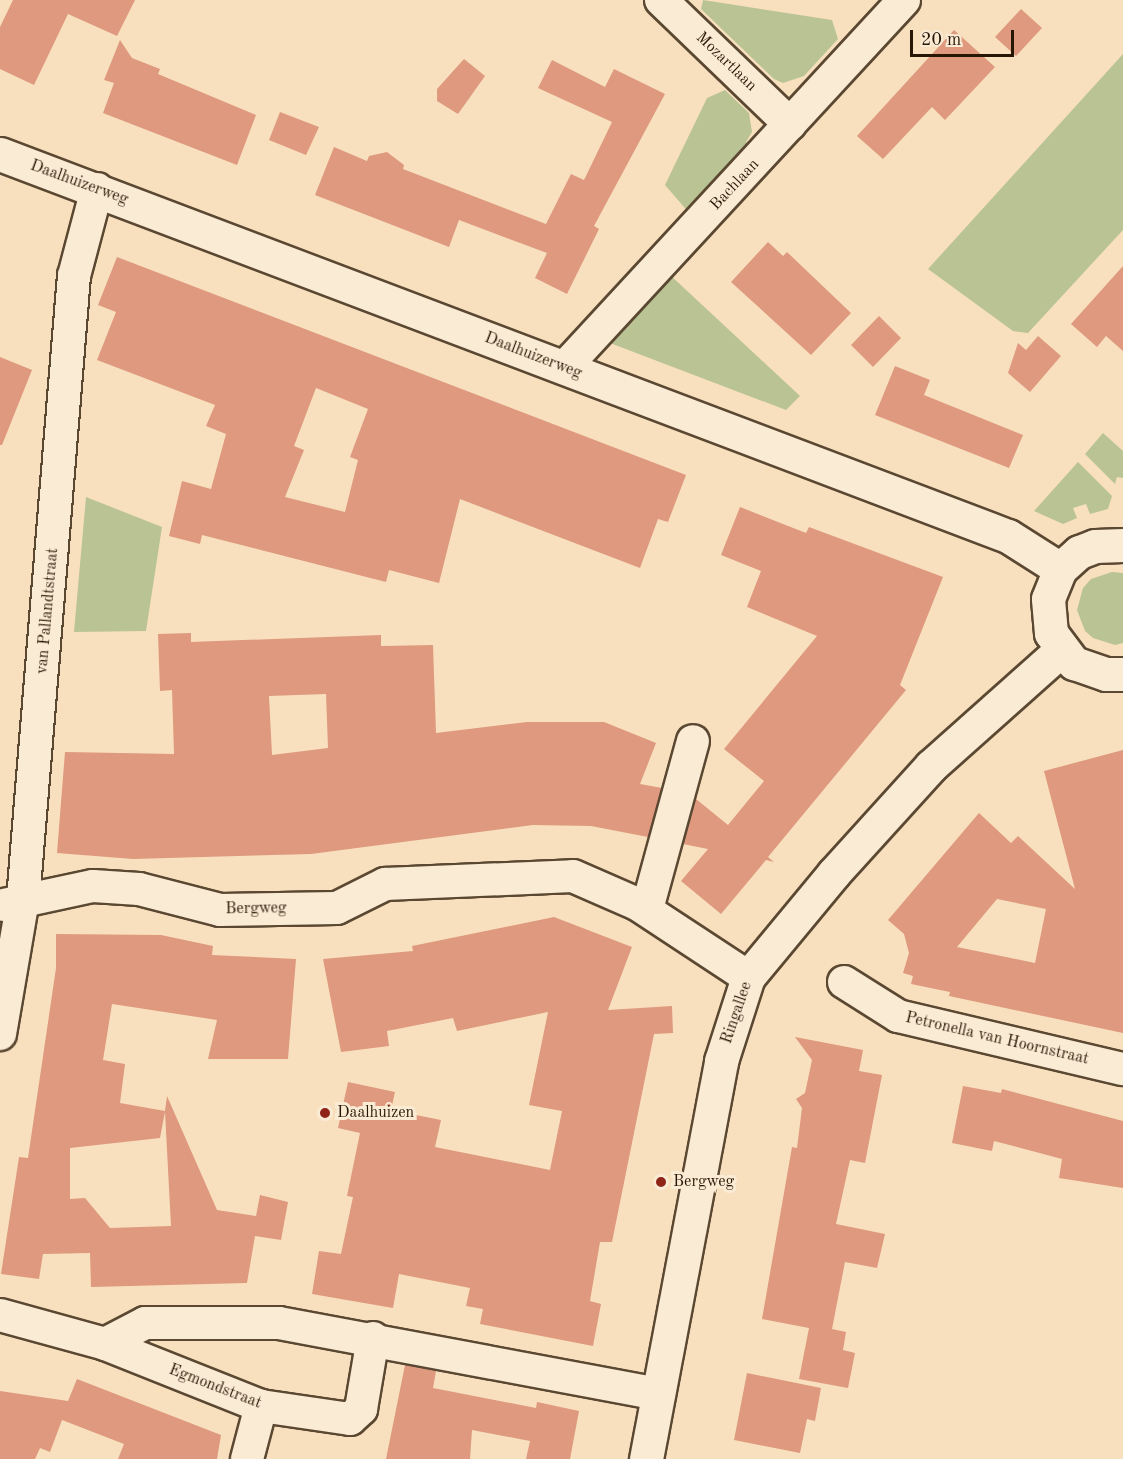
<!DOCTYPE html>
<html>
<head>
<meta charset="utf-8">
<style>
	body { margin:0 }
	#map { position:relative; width:1123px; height:1459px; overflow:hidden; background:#f8e0be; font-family:"Old Standard TT",serif }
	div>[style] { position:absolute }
	.green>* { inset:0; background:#bac394 }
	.building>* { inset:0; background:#de997f }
	.roads { filter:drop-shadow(2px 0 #5b4832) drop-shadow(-2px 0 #5b4832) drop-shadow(0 2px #5b4832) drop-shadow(0 -2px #5b4832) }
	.minor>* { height:32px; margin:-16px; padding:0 16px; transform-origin:16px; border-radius:16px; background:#faebd5 }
	.secondary>* { height:33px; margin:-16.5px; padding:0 16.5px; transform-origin:16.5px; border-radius:16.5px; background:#faebd5 }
	.dots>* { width:16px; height:16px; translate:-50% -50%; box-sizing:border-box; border:3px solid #faebd5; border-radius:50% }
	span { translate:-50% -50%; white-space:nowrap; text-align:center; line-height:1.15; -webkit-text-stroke:6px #faebd5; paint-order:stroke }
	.street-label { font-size:16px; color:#271603 }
	.poi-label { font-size:16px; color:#271603 }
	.left { translate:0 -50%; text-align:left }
	.scale { position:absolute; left:910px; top:30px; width:104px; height:27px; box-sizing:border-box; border:3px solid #271603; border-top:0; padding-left:8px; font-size:18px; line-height:21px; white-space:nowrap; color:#271603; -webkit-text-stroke:4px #faebd5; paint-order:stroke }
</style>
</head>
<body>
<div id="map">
	<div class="green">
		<i style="clip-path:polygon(703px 0,832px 20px,838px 39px,804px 76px,783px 83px,774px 79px,701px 9px)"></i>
		<i style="clip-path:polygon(1123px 54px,1123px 230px,1028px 333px,1013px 331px,928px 269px)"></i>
		<i style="clip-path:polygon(725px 90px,749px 113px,752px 132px,746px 142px,752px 146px,690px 214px,665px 185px,707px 98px)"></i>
		<i style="clip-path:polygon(669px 274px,800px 396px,786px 410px,610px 343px,614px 334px)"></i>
		<i style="clip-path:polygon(1103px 433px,1123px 451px,1123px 478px,1117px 477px,1115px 484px,1085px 454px)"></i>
		<i style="clip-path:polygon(1078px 462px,1112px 496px,1108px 509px,1090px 514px,1086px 504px,1073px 508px,1077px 518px,1063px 524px,1034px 511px)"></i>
		<i style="clip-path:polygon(86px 497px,162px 527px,146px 631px,74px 632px)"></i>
		<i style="clip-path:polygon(1112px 572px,1123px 573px,1123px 643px,1115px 645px,1093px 638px,1085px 631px,1077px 610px,1083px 588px,1091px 579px)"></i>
	</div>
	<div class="building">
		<i style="clip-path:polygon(13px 0,135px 0,117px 36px,68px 14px,34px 85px,0 69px,0 27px)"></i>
		<i style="clip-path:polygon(1021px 9px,1042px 28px,1016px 56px,995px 37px)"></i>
		<i style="clip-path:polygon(954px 30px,995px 67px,945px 120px,932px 107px,883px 159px,857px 136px)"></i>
		<i style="clip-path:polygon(120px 40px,132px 58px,160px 69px,158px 74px,256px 115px,237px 165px,103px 113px,114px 83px,104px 80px)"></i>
		<i style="clip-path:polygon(464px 59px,485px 76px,458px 114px,437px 101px,437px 89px)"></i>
		<i style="clip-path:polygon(552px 60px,605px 87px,614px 69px,665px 94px,594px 226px,599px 229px,567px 294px,535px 278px,547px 253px,459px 220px,449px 247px,315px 195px,334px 147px,367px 161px,369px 156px,387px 152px,404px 165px,403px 169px,546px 224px,571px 174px,584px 180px,612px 122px,538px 88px)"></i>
		<i style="clip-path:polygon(280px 112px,319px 127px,306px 155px,269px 140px)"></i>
		<i style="clip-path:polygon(768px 242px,783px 256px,787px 252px,851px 313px,811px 355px,731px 282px)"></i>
		<i style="clip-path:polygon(evenodd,117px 257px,686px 475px,668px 522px,658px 519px,640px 568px,460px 499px,439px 583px,389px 570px,386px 582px,202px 535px,200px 544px,169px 536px,182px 481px,211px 489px,226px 434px,206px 426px,215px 405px,97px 360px,116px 312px,98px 305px,117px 257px,316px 388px,368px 409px,350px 457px,358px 460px,345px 512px,285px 497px,304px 450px,294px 446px,316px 388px)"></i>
		<i style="clip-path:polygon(1123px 266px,1123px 351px,1106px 336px,1097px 347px,1071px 324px)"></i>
		<i style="clip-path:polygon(879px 316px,901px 338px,873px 367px,851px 345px)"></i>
		<i style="clip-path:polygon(1038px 336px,1061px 356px,1030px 392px,1008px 373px,1018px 343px,1026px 350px)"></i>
		<i style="clip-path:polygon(0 357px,32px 370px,2px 445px,0 445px)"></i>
		<i style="clip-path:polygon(895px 366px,930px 380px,924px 395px,1023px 435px,1009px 468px,875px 415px)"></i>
		<i style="clip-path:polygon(740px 507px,806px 533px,809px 527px,943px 577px,900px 685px,906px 690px,768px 857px,774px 862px,766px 860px,721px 914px,681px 881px,708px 849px,683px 844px,696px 799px,728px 825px,764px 781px,724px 749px,817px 636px,747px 607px,761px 571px,721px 555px)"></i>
		<i style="clip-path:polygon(evenodd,191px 633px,191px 642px,381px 635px,381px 646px,433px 645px,436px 733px,527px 722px,604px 722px,656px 743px,640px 784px,662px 788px,648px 837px,591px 826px,533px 825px,311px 854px,133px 859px,57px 853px,65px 752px,174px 754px,172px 690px,160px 691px,158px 634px,191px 633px,326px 694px,328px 748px,272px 755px,269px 696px,326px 694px)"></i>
		<i style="clip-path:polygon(evenodd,1123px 750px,1123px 1033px,949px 996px,950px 992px,911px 984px,913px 976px,903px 973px,909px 953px,904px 934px,888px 920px,979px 813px,1011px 843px,1018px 836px,1075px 889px,1044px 771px,1123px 750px,997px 899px,1046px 909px,1035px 963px,957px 947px,997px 899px)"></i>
		<i style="clip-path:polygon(554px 917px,632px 947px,608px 1010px,672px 1006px,673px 1033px,654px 1034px,612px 1242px,600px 1242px,590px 1301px,601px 1304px,593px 1346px,480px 1324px,483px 1309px,466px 1306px,470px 1288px,399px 1274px,393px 1308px,312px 1294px,319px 1251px,341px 1254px,353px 1197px,347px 1196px,360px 1133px,338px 1128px,348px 1082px,395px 1092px,391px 1110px,441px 1120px,435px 1147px,550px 1170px,562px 1111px,529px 1105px,548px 1012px,457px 1031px,453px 1018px,387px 1031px,389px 1046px,341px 1052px,323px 959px,413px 951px,412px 946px)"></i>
		<i style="clip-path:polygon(evenodd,56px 934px,161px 935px,213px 946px,212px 955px,296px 959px,288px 1059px,208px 1059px,217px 1020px,112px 1004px,103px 1060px,125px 1064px,120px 1103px,165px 1111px,167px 1096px,217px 1210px,256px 1216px,260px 1195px,288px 1202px,281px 1240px,255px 1236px,247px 1283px,91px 1287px,90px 1253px,43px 1254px,39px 1279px,1px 1274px,19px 1157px,28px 1158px,56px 968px,56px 934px,165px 1112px,171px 1226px,110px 1228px,85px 1198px,70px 1199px,70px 1148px,160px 1138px,165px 1112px)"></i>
		<i style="clip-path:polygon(795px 1037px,863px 1050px,859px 1071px,882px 1075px,865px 1163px,850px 1160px,836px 1224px,885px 1234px,877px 1268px,845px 1262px,832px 1329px,846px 1332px,843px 1350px,855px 1353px,848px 1388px,799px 1379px,809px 1328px,762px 1319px,792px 1147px,797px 1148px,802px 1108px,796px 1099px,805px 1093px,812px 1060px)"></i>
		<i style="clip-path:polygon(963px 1086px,1001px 1093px,1002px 1089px,1123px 1121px,1123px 1188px,1059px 1178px,1062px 1159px,994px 1141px,992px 1151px,952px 1143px)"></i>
		<i style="clip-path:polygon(405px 1365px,436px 1371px,433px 1388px,536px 1408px,537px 1402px,579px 1411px,570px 1459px,526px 1459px,530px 1441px,472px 1430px,470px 1459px,386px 1459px)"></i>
		<i style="clip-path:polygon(747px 1373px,821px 1388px,815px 1421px,807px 1419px,800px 1453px,734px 1440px)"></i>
		<i style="clip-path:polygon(77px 1379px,221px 1435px,217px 1459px,118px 1459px,124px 1444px,62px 1420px,50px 1452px,40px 1448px,35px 1459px,0 1459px,0 1391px,68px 1401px)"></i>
	</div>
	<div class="roads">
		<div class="minor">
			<i style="left:661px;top:0;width:179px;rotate:43.9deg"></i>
			<i style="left:564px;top:368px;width:501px;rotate:-47.26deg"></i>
			<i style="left:4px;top:905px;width:91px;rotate:-12.1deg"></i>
			<i style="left:93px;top:886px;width:46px;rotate:3.7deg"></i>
			<i style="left:139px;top:889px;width:84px;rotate:14.5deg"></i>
			<i style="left:220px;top:910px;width:117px;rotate:-1deg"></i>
			<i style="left:337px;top:908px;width:54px;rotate:-26.6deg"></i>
			<i style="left:385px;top:884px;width:188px;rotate:-2.4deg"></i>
			<i style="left:573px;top:876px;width:70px;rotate:23.6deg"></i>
			<i style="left:637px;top:904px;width:133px;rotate:33.3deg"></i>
			<i style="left:647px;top:909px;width:174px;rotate:-74.7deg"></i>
			<i style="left:844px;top:982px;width:64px;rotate:32.2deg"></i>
			<i style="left:898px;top:1016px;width:231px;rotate:13.3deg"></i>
			<i style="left:0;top:1034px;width:136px;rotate:-80.3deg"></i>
			<i style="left:23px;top:900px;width:626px;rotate:-85.33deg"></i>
			<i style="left:74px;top:276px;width:90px;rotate:-75.2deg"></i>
			<i style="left:0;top:1315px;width:109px;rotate:15.4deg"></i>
			<i style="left:105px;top:1344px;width:168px;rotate:21.7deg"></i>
			<i style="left:261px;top:1406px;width:90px;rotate:8.3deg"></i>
			<i style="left:350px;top:1419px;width:15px;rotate:-42deg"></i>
			<i style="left:361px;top:1409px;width:72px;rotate:-80.4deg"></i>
			<i style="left:105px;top:1344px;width:45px;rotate:-27.7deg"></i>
			<i style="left:145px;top:1323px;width:134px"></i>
			<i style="left:279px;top:1323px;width:386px;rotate:10.6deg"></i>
			<i style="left:247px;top:1459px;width:55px;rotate:-75.2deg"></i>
		</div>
		<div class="secondary">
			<i style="left:0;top:154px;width:1078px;rotate:20.76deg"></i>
			<i style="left:1008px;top:536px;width:62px;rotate:32.4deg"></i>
			<i style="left:1123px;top:545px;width:28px;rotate:178deg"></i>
			<i style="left:1095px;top:546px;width:17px;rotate:159deg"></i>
			<i style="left:1079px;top:552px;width:25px;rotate:138deg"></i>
			<i style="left:1060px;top:569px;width:32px;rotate:112deg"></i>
			<i style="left:1048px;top:599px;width:34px;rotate:85deg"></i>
			<i style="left:1051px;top:633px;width:38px;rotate:53deg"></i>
			<i style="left:1074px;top:663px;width:34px;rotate:19deg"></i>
			<i style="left:1106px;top:674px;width:17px"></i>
			<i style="left:646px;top:1459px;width:405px;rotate:-79.3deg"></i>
			<i style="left:721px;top:1061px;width:88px;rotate:-72.2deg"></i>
			<i style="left:748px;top:977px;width:135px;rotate:-50.4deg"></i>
			<i style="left:834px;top:873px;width:144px;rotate:-47.8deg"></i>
			<i style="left:931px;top:766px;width:174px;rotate:-41.7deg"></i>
		</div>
	</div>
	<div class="dots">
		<i style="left:325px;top:1113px;background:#8f2418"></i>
		<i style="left:661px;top:1182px;background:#8f2418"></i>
	</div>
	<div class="street-label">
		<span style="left:726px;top:62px;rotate:44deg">Mozartlaan</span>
		<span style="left:79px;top:183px;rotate:20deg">Daalhuizerweg</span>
		<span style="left:735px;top:185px;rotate:-47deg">Bachlaan</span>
		<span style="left:533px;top:356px;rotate:21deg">Daalhuizerweg</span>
		<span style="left:48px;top:611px;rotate:-85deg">van Pallandtstraat</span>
		<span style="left:256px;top:909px;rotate:-1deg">Bergweg</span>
		<span style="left:737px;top:1013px;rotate:-71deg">Ringallee</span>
		<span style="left:997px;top:1039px;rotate:13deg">Petronella van Hoornstraat</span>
		<span style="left:215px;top:1387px;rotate:21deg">Egmondstraat</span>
	</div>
	<div class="poi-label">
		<span class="left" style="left:337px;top:1113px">Daalhuizen</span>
		<span class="left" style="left:673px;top:1182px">Bergweg</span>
	</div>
	<div class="scale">20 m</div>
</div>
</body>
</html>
